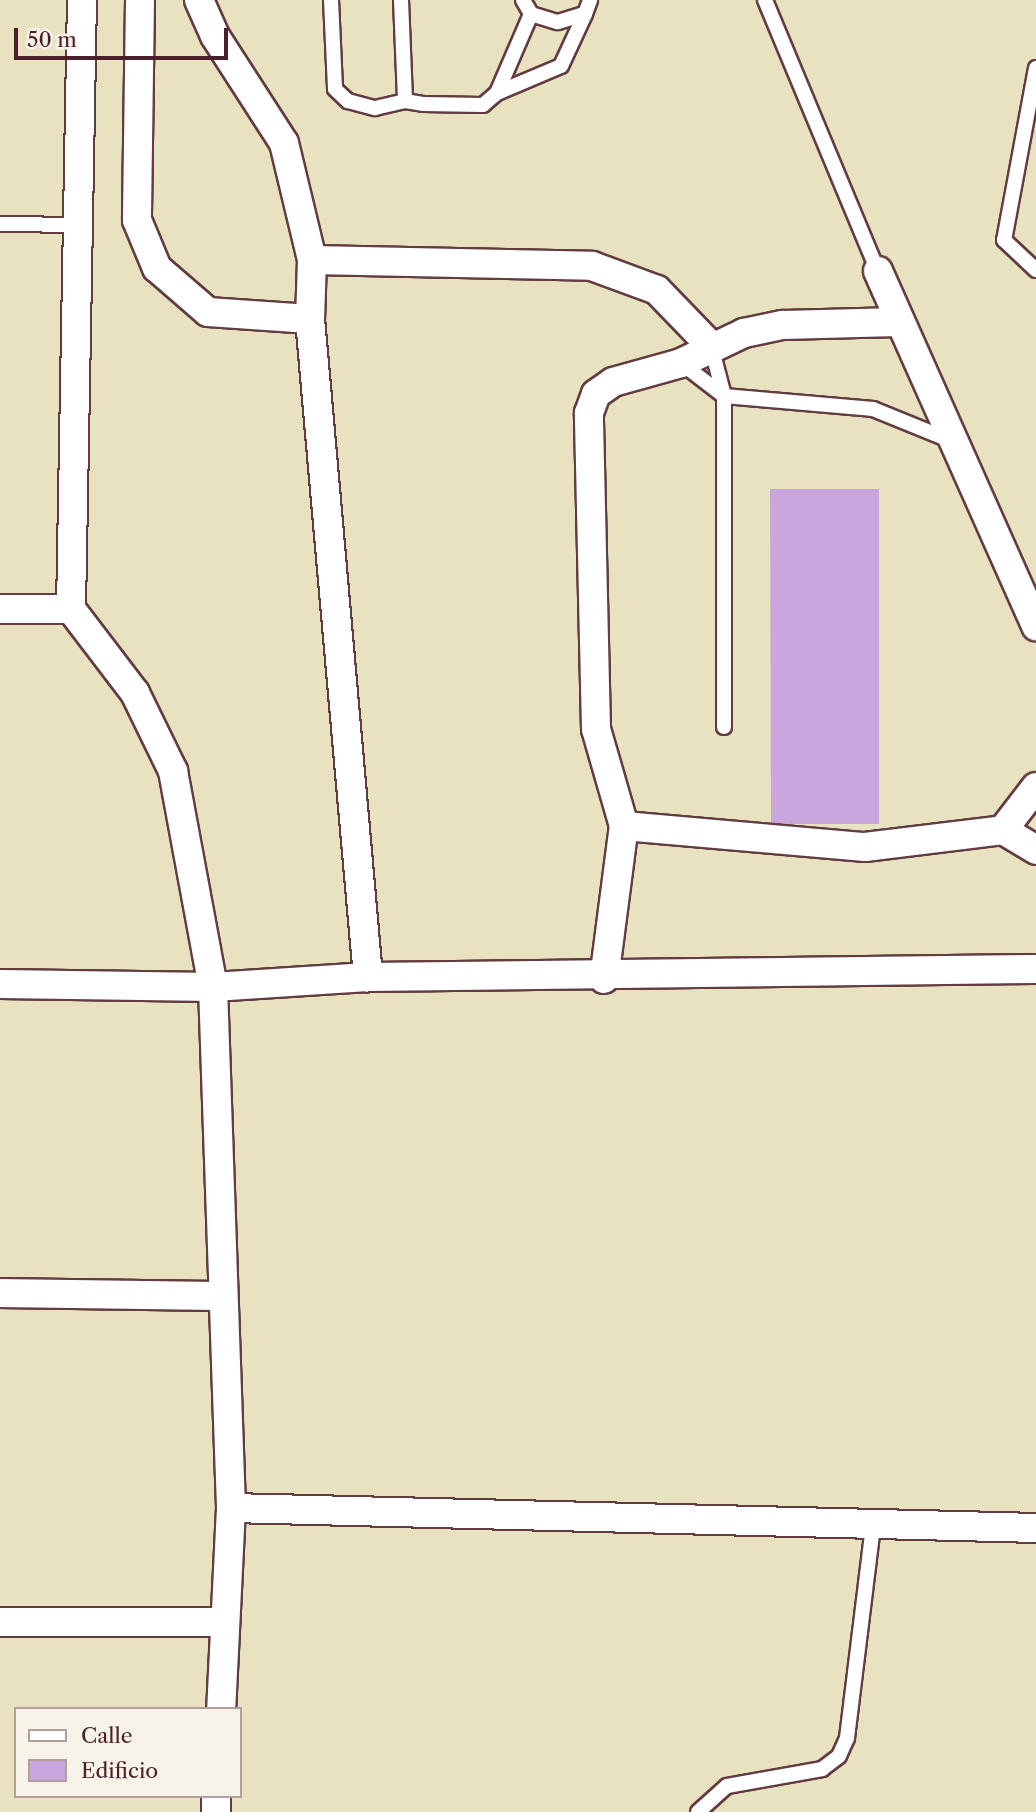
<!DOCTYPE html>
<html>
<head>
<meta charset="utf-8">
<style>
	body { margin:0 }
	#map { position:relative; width:1036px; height:1812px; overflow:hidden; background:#e9e2c0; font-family:"Libre Caslon Text",serif }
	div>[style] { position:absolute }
	.building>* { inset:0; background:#c9a6de }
	.roads { filter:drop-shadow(2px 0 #623c41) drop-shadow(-2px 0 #623c41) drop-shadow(0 2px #623c41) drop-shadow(0 -2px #623c41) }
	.service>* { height:14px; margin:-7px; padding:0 7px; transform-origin:7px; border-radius:7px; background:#fff }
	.minor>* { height:28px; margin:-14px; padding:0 14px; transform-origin:14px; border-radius:14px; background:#fff }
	span { translate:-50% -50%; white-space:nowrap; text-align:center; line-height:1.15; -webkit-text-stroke:6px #f7f3e8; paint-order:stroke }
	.legend { position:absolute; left:14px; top:1707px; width:228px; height:91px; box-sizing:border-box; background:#f7f3e8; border:2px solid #b29e9c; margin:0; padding:9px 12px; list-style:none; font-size:21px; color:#4a1f2b }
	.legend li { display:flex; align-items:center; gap:14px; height:35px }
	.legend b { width:35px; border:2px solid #b29e9c }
	.scale { position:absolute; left:14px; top:28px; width:214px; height:32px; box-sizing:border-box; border:4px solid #4a1f2b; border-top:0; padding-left:9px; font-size:21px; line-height:24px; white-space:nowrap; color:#4a1f2b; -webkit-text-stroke:5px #f7f3e8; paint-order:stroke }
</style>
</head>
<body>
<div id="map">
	<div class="building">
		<i style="clip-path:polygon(770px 489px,879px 489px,879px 824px,771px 824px)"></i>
	</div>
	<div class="roads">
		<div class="service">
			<i style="left:331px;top:0;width:89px;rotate:87.4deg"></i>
			<i style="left:335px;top:89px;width:18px;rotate:43deg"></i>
			<i style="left:348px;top:101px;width:28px;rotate:15deg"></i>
			<i style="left:375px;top:108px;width:31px;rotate:-13deg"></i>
			<i style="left:401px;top:0;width:101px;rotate:87.7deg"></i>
			<i style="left:405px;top:101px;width:18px;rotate:9deg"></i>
			<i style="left:423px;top:104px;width:60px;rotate:1deg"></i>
			<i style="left:483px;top:105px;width:18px;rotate:-41deg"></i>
			<i style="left:497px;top:93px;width:69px;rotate:-22.9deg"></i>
			<i style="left:561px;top:66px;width:57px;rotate:-65.2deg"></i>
			<i style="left:523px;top:0;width:16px;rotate:60deg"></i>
			<i style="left:531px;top:14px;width:28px;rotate:17deg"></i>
			<i style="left:558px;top:22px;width:28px;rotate:-17deg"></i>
			<i style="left:585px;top:14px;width:15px;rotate:-70deg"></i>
			<i style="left:765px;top:0;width:294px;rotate:67.4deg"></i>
			<i style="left:1036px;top:68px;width:175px;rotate:100.5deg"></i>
			<i style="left:1004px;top:240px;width:44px;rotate:43.2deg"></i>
			<i style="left:497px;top:93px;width:86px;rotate:-66.7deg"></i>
			<i style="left:0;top:224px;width:77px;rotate:0.7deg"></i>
			<i style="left:711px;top:346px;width:52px;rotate:75.4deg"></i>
			<i style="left:724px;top:396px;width:331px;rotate:90deg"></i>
			<i style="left:681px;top:363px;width:54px;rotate:37.5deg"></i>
			<i style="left:724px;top:396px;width:150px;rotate:5deg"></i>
			<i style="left:873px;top:409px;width:85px;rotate:22.1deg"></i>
			<i style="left:698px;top:1812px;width:39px;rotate:-42deg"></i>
			<i style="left:727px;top:1786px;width:97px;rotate:-10.1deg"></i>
			<i style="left:822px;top:1769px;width:21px;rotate:-37deg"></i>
			<i style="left:839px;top:1756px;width:20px;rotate:-66deg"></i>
			<i style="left:847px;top:1738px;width:215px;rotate:-83deg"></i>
		</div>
		<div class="minor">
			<i style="left:140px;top:0;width:220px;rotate:90.8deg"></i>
			<i style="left:137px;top:220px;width:52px;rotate:67.4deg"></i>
			<i style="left:157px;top:268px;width:67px;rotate:40.8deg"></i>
			<i style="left:208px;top:312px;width:102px;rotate:3.9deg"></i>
			<i style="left:199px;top:0;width:39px;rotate:66deg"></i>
			<i style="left:215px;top:36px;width:127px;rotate:57.2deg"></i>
			<i style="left:284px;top:143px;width:120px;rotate:76.5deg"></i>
			<i style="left:312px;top:260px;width:59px;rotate:91.9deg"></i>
			<i style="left:310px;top:319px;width:661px;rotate:84.96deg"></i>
			<i style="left:312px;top:260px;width:280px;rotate:1.2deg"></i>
			<i style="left:592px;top:266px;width:69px;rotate:20.3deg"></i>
			<i style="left:657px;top:290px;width:78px;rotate:46deg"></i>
			<i style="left:878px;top:271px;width:389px;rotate:66deg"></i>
			<i style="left:0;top:609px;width:71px"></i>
			<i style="left:71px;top:609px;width:106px;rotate:52.7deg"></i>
			<i style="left:135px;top:693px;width:87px;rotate:64deg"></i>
			<i style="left:173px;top:771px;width:220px;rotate:79.5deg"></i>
			<i style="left:213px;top:987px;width:521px;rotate:88.02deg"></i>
			<i style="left:231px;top:1508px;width:201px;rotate:92.8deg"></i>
			<i style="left:71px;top:609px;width:609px;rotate:-88.97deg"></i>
			<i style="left:624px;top:826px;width:101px;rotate:-106.1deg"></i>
			<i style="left:596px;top:729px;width:316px;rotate:-91.3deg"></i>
			<i style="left:589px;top:413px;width:20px;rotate:-70deg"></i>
			<i style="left:596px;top:394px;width:21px;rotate:-35deg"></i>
			<i style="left:613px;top:382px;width:71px;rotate:-15.6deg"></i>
			<i style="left:681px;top:363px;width:70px;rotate:-25.5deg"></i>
			<i style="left:744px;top:333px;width:40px;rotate:-12deg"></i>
			<i style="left:783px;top:325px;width:115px;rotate:-1.5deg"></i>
			<i style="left:1003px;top:830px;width:54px;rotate:-52.5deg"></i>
			<i style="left:604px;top:979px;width:154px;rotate:-82.6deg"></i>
			<i style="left:624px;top:826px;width:242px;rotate:5deg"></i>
			<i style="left:865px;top:847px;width:139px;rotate:-7deg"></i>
			<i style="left:1003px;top:830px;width:39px;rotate:31deg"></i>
			<i style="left:0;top:984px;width:213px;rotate:0.8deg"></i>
			<i style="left:213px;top:987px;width:155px;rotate:-3.7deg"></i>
			<i style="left:368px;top:977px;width:668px;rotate:-0.69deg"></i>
			<i style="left:0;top:1293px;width:222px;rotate:0.8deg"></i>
			<i style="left:231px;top:1508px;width:805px;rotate:1.42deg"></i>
			<i style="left:0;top:1622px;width:225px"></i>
			<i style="left:216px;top:1812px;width:16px;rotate:-90deg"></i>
		</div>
	</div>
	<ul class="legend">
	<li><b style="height:9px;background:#fff"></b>Calle</li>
	<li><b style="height:19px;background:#c9a6de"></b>Edificio</li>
	</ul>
	<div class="scale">50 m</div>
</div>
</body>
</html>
